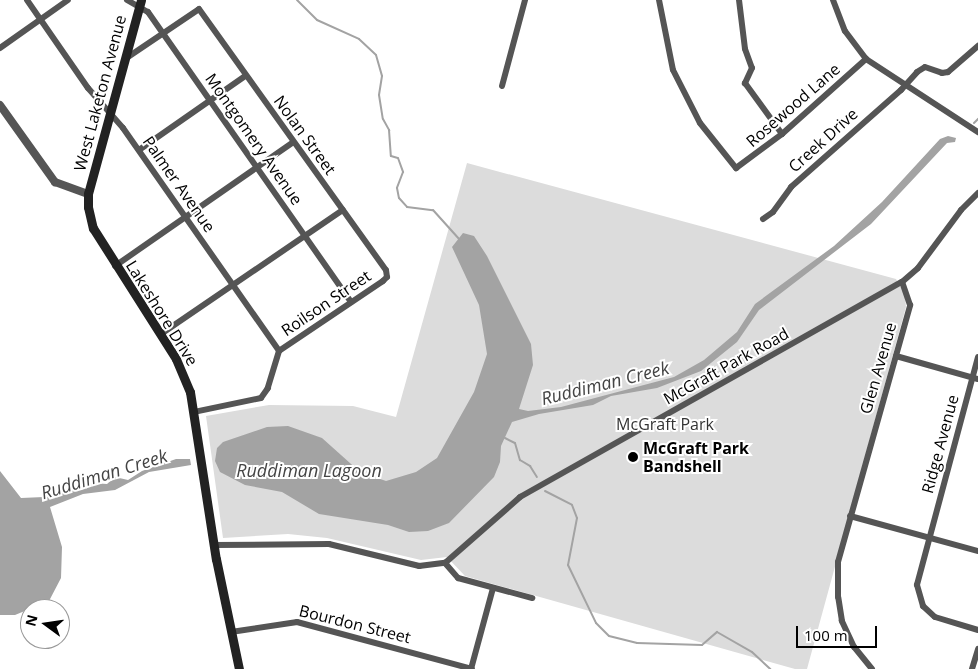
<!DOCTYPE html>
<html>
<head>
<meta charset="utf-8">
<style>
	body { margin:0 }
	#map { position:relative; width:978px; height:669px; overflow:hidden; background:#fff; font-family:"Open Sans",sans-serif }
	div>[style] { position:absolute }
	.green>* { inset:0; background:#dcdcdc }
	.water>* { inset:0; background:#a3a3a3 }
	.stream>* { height:2px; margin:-1px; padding:0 1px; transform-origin:1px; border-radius:1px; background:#a3a3a3 }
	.minor>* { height:6px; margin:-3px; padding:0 3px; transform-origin:3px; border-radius:3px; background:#555 }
	.tertiary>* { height:8px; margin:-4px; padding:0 4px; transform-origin:4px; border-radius:4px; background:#555 }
	.secondary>* { height:9px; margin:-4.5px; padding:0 4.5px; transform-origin:4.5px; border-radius:4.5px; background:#222 }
	.dots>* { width:14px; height:14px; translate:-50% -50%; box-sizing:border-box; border:2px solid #fff; border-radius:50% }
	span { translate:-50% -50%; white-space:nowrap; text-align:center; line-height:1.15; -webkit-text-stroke:4px #fff; paint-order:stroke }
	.street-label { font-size:16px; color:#000 }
	.park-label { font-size:16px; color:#333 }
	.poi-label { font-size:16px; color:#000; font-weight:700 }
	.left { translate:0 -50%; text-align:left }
	.water-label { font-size:18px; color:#444; font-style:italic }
	.north { position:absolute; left:20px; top:599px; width:50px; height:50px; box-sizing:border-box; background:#fff; border:1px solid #999; border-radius:50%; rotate:284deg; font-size:14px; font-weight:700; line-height:20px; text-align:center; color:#000 }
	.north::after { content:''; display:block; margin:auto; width:18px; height:22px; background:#000; clip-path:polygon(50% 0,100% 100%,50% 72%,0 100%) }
	.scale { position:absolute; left:796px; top:626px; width:81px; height:22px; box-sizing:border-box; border:2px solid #000; border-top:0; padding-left:6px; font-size:15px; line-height:18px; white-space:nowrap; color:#000; -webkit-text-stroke:4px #fff; paint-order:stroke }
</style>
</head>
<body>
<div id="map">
	<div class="green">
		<i style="clip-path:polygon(467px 163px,896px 279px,905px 295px,906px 307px,807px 669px,795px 669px,465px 576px,447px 557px,421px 560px,327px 538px,288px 534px,223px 538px,206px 416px,269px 405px,353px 406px,396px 417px)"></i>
	</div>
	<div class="water">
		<i style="clip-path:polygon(948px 136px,956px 138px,955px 142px,947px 143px,871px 224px,759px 310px,737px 342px,701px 371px,657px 388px,611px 396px,593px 405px,539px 414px,512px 422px,501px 446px,500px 462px,494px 477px,449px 523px,428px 531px,409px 532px,388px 525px,319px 514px,282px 492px,245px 485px,220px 472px,215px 461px,217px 448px,223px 442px,267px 427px,288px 426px,322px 438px,360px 472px,386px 481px,416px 472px,437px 458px,474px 392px,487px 354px,479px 305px,452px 247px,463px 233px,474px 236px,487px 256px,531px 344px,533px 365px,519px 409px,528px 411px,561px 407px,674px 377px,704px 360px,737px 332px,755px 304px,834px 246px,882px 202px,940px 139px)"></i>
		<i style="clip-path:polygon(176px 459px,190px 459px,191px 465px,149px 472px,115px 490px,83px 494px,50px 507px,62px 547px,61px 578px,49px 601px,15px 615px,0 615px,0 471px,21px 498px,44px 497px,81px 488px,91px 483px,107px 484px,115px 477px,128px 480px,142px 471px)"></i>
	</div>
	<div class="stream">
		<i style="left:297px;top:0;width:28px;rotate:45deg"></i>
		<i style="left:317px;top:20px;width:46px;rotate:24.3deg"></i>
		<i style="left:359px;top:39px;width:23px;rotate:43deg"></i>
		<i style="left:376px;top:55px;width:22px;rotate:74deg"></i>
		<i style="left:382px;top:76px;width:19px;rotate:99deg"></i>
		<i style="left:379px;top:95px;width:24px;rotate:81deg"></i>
		<i style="left:383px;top:119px;width:13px;rotate:61deg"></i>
		<i style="left:389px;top:130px;width:26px;rotate:86deg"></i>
		<i style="left:391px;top:156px;width:7px;rotate:16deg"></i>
		<i style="left:398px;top:158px;width:15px;rotate:70deg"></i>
		<i style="left:403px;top:172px;width:17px;rotate:111deg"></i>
		<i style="left:397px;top:188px;width:10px;rotate:79deg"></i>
		<i style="left:399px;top:198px;width:12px;rotate:48deg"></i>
		<i style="left:407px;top:207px;width:26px;rotate:7deg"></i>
		<i style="left:433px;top:210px;width:39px;rotate:48deg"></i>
		<i style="left:974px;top:123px;width:6px;rotate:-45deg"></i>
		<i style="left:505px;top:438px;width:11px;rotate:27deg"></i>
		<i style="left:515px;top:443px;width:18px;rotate:74deg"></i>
		<i style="left:520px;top:460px;width:12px;rotate:31deg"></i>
		<i style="left:530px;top:466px;width:13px;rotate:58deg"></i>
		<i style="left:545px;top:491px;width:30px;rotate:27deg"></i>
		<i style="left:572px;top:505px;width:14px;rotate:69deg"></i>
		<i style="left:577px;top:518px;width:48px;rotate:100.8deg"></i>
		<i style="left:568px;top:565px;width:64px;rotate:64.2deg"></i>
		<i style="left:596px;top:623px;width:18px;rotate:45deg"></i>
		<i style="left:609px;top:636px;width:29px;rotate:14deg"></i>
		<i style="left:637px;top:643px;width:65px;rotate:1.8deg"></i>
		<i style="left:702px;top:645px;width:20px;rotate:-41deg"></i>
		<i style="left:717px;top:632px;width:40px;rotate:29.7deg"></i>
		<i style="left:752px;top:652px;width:25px;rotate:43deg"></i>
	</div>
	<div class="minor">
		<i style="left:27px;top:0;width:107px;rotate:55.3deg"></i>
		<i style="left:88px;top:88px;width:53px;rotate:48.8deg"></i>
		<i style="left:123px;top:128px;width:272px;rotate:55deg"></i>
		<i style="left:279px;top:351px;width:39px;rotate:107deg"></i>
		<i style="left:268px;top:388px;width:12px;rotate:125deg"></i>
		<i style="left:261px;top:398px;width:68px;rotate:168.2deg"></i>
		<i style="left:127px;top:0;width:24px;rotate:30deg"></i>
		<i style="left:148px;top:12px;width:354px;rotate:55deg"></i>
		<i style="left:659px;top:0;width:71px;rotate:78.7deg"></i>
		<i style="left:673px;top:70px;width:59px;rotate:63deg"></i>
		<i style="left:700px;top:123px;width:58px;rotate:51.3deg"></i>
		<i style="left:736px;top:168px;width:57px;rotate:-36.5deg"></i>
		<i style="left:782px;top:134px;width:113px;rotate:-41.8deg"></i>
		<i style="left:739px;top:0;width:49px;rotate:83deg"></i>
		<i style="left:745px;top:49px;width:20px;rotate:70deg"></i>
		<i style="left:752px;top:68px;width:17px;rotate:115deg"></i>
		<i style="left:745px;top:83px;width:63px;rotate:54deg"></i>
		<i style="left:833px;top:0;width:33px;rotate:69deg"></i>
		<i style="left:845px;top:31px;width:35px;rotate:53deg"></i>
		<i style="left:866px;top:59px;width:134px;rotate:33.1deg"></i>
		<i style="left:0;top:48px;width:83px;rotate:-35.2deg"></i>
		<i style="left:125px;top:59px;width:89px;rotate:-34deg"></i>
		<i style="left:199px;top:9px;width:321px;rotate:54.4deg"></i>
		<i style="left:386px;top:270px;width:7px;rotate:82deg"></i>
		<i style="left:387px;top:277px;width:6px;rotate:135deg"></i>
		<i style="left:383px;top:281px;width:125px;rotate:146.1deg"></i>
		<i style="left:502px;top:86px;width:89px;rotate:-75deg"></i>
		<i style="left:139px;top:150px;width:129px;rotate:-34.9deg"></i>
		<i style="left:763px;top:219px;width:12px;rotate:-35deg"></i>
		<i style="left:773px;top:212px;width:31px;rotate:-54deg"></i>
		<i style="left:791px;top:187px;width:147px;rotate:-41.4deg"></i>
		<i style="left:901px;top:90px;width:24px;rotate:-48deg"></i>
		<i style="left:917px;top:72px;width:9px;rotate:-32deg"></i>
		<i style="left:925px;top:67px;width:18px;rotate:19deg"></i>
		<i style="left:942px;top:73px;width:6px;rotate:-9deg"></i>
		<i style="left:948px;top:72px;width:40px;rotate:-41deg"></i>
		<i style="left:115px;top:266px;width:216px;rotate:-34.8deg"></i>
		<i style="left:161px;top:334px;width:220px;rotate:-34.3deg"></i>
		<i style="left:896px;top:356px;width:85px;rotate:15.7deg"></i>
		<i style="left:978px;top:357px;width:236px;rotate:105deg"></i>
		<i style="left:917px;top:585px;width:22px;rotate:74deg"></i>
		<i style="left:923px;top:606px;width:16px;rotate:43deg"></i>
		<i style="left:935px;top:617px;width:45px;rotate:16.8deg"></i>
		<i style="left:850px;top:516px;width:133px;rotate:15.3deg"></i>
		<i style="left:214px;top:545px;width:115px;rotate:-0.5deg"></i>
		<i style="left:329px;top:544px;width:93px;rotate:13.7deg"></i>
		<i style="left:419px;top:566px;width:26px;rotate:-7deg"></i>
		<i style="left:445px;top:563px;width:100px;rotate:-41.3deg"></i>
		<i style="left:520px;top:497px;width:438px;rotate:-29.4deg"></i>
		<i style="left:902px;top:282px;width:21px;rotate:-41deg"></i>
		<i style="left:918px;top:268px;width:72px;rotate:-53.4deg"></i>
		<i style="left:961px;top:210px;width:24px;rotate:-45deg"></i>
		<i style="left:445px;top:563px;width:20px;rotate:49deg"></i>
		<i style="left:458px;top:578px;width:77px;rotate:15.1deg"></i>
		<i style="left:231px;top:632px;width:67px;rotate:-8.6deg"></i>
		<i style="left:297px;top:622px;width:181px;rotate:15deg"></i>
		<i style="left:471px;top:669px;width:84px;rotate:-74.8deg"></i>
		<i style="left:872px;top:669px;width:28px;rotate:-129deg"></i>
		<i style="left:854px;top:647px;width:29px;rotate:-115deg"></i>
		<i style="left:842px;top:621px;width:24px;rotate:-99deg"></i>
		<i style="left:838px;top:597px;width:35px;rotate:-90deg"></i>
		<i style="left:838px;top:562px;width:267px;rotate:-74.3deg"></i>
		<i style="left:910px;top:305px;width:24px;rotate:-109deg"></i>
		<i style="left:972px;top:669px;width:21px;rotate:-73deg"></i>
	</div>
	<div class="tertiary">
		<i style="left:0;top:105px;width:95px;rotate:54.5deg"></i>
		<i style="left:55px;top:182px;width:35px;rotate:20deg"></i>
	</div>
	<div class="secondary">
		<i style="left:141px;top:0;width:201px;rotate:105.3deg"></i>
		<i style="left:88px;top:194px;width:13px;rotate:90deg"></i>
		<i style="left:88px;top:207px;width:22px;rotate:77deg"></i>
		<i style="left:93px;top:228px;width:155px;rotate:57.6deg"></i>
		<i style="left:176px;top:359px;width:36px;rotate:67deg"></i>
		<i style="left:190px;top:392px;width:169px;rotate:81.2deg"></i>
		<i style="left:216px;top:559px;width:112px;rotate:78.2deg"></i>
	</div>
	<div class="dots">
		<i style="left:633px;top:457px;background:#000"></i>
	</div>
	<div class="street-label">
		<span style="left:100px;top:93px;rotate:-75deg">West Laketon Avenue</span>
		<span style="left:793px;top:105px;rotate:-41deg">Rosewood Lane</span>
		<span style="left:305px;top:135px;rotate:54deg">Nolan Street</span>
		<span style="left:254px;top:139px;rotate:55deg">Montgomery Avenue</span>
		<span style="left:823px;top:140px;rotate:-42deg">Creek Drive</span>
		<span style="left:179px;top:184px;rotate:55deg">Palmer Avenue</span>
		<span style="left:326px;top:303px;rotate:-34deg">Roilson Street</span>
		<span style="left:162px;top:313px;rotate:58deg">Lakeshore Drive</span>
		<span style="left:726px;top:366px;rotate:-29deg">McGraft Park Road</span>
		<span style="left:878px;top:368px;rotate:-74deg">Glen Avenue</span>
		<span style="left:940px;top:444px;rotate:-75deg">Ridge Avenue</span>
		<span style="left:355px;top:624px;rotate:14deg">Bourdon Street</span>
	</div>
	<div class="park-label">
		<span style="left:665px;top:424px">McGraft Park</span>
	</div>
	<div class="poi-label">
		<span class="left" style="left:643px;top:457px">McGraft Park<br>Bandshell</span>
	</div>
	<div class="water-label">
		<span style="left:605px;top:383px;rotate:-14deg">Ruddiman Creek</span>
		<span style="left:309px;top:470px">Ruddiman Lagoon</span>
		<span style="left:104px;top:474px;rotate:-17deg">Ruddiman Creek</span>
	</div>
	<div class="north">N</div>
	<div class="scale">100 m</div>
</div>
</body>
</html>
